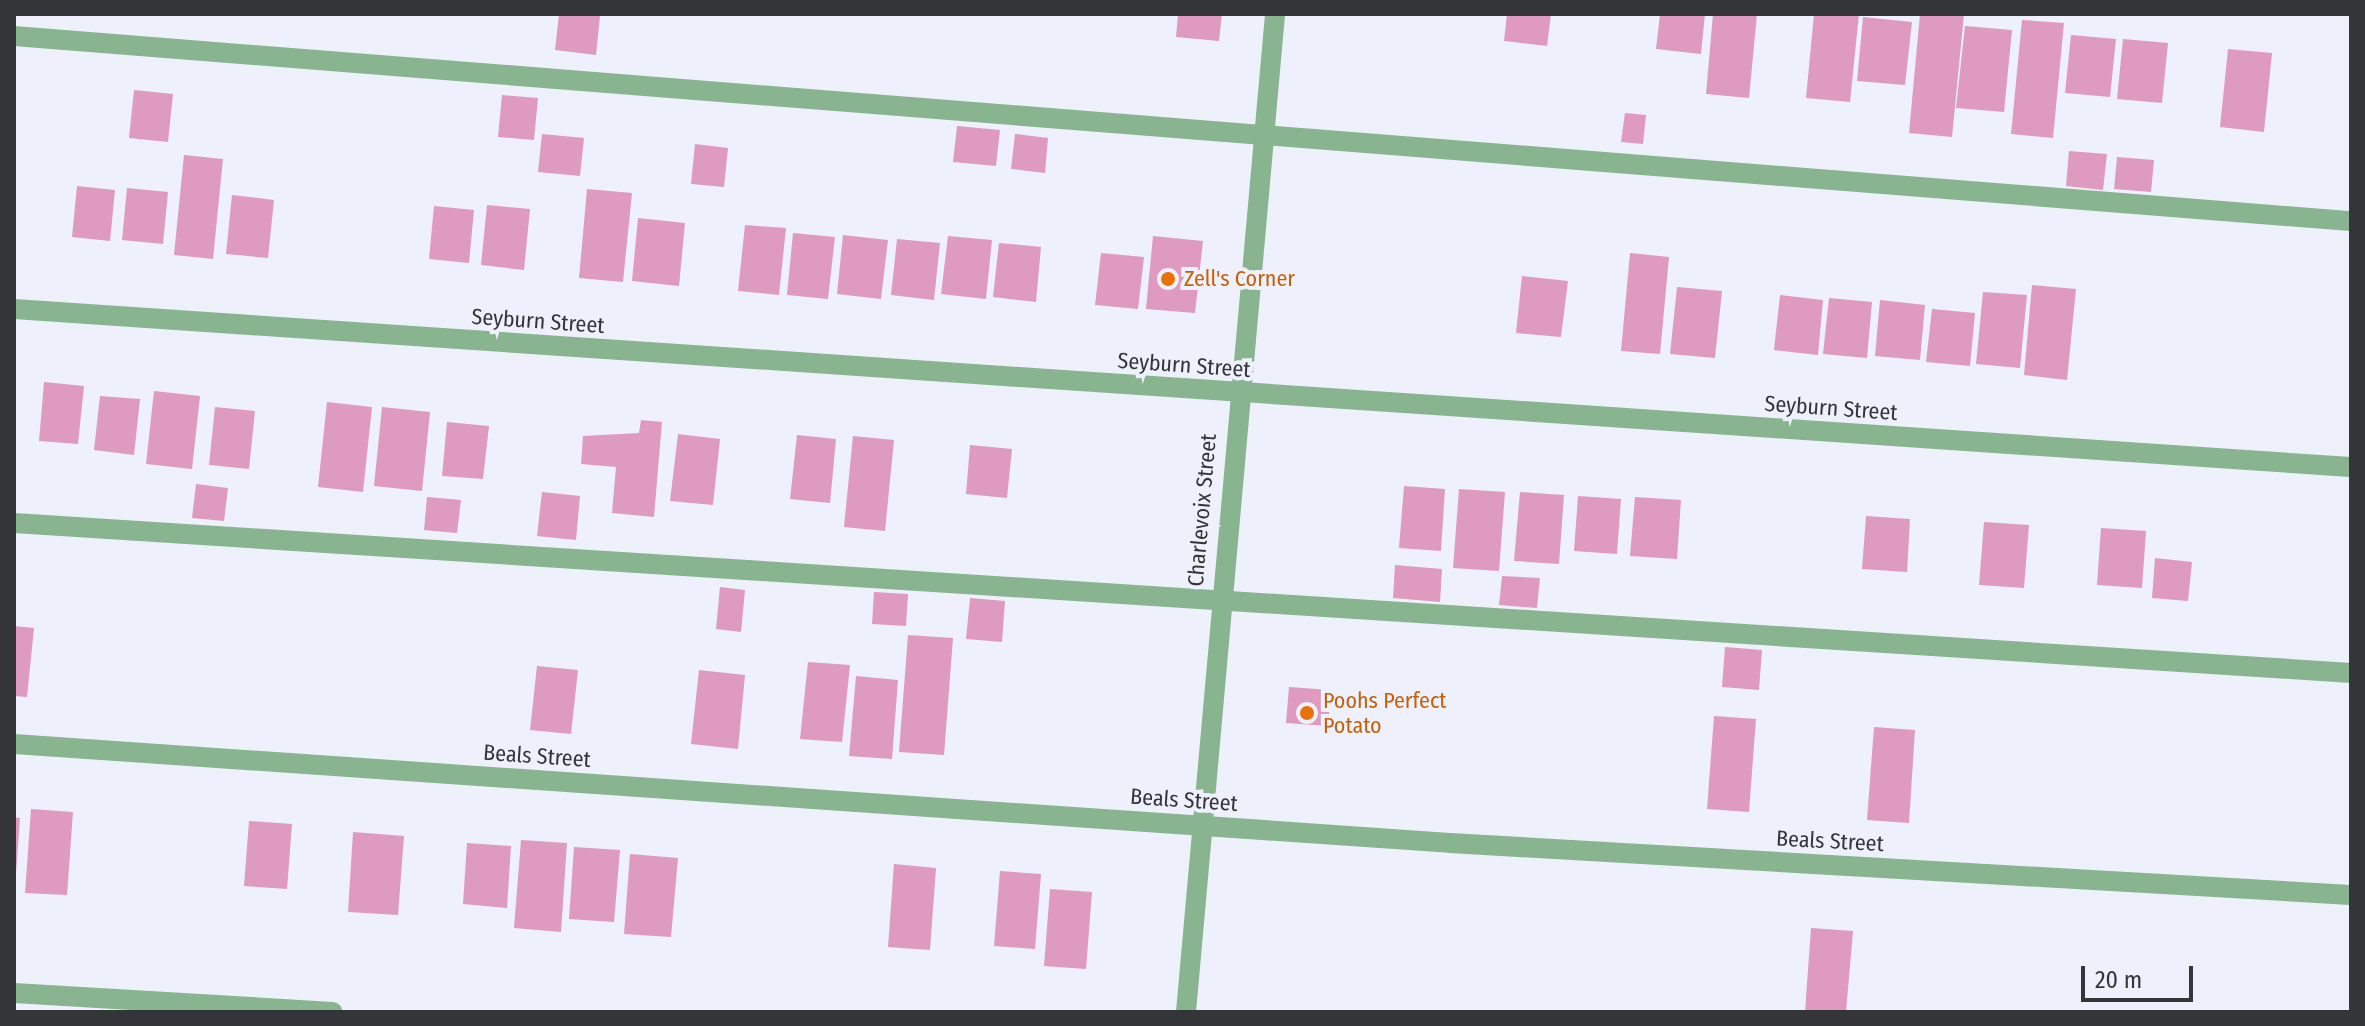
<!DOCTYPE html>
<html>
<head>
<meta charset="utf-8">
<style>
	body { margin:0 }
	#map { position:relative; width:2365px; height:1026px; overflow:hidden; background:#eef0fb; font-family:"Fira Sans Condensed",sans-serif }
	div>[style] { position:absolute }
	.building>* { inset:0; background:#df9abf }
	.service>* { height:20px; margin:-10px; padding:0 10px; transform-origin:10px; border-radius:10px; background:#89b490 }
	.minor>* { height:20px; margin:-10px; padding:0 10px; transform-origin:10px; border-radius:10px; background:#89b490 }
	.tertiary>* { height:20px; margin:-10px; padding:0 10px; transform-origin:10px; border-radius:10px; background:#89b490 }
	.dots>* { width:22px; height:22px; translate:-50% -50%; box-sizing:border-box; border:4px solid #eef0fb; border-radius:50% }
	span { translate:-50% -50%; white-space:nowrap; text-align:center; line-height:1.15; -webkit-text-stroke:8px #eef0fb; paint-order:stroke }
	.food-label { font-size:22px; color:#c56008 }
	.left { translate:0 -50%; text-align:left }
	.street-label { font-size:22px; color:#343539 }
	.frame { position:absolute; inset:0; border:16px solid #343539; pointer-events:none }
	.scale { position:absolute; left:2081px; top:966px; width:112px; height:36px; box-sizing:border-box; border:4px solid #343539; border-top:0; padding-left:10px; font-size:24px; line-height:28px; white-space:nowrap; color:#343539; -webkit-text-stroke:6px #eef0fb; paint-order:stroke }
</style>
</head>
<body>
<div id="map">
	<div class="building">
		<i style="clip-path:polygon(559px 14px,600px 16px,596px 55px,555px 50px)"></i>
		<i style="clip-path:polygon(1178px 14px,1222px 14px,1219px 41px,1176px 37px)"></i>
		<i style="clip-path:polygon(1507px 14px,1551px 14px,1547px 46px,1504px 41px)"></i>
		<i style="clip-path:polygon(1660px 14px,1705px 14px,1701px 54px,1656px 49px)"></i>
		<i style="clip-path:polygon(1713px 14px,1757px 14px,1749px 98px,1706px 94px)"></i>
		<i style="clip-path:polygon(1814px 14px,1859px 14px,1850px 102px,1806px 98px)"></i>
		<i style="clip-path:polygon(1920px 14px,1964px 14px,1952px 137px,1909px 133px)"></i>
		<i style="clip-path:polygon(1863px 17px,1912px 22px,1905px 85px,1857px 81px)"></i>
		<i style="clip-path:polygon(2022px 20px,2064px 23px,2053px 138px,2011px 134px)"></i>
		<i style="clip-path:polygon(1965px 26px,2012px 30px,2004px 112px,1956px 108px)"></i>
		<i style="clip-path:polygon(2071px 35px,2116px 39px,2110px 97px,2065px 93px)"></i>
		<i style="clip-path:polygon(2123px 39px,2168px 43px,2162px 103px,2117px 99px)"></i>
		<i style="clip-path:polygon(2228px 49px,2272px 53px,2264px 132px,2220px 127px)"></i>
		<i style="clip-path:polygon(134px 90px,173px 94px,168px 142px,129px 138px)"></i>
		<i style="clip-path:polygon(502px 95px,538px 98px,534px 140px,498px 137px)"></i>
		<i style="clip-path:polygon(1625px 113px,1646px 115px,1643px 144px,1621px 142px)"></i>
		<i style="clip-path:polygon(957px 126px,1000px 130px,996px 166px,953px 162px)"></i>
		<i style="clip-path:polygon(542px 134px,584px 138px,580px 176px,538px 172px)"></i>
		<i style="clip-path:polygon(1015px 134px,1048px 138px,1045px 173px,1011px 169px)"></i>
		<i style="clip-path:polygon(695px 144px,728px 148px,724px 187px,691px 184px)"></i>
		<i style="clip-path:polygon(2069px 151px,2107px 154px,2103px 190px,2066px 186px)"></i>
		<i style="clip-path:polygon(184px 155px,223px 159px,213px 259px,174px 255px)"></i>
		<i style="clip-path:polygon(2117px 157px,2154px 160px,2151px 192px,2114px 189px)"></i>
		<i style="clip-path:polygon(77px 186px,115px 190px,110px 241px,72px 237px)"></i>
		<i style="clip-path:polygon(127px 188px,168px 192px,163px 244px,122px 240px)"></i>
		<i style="clip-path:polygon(587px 189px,632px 193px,623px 282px,579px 278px)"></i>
		<i style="clip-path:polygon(232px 195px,274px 200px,268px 258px,226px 254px)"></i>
		<i style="clip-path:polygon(487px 205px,530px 209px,524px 270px,481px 265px)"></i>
		<i style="clip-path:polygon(434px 206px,474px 210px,469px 263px,429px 259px)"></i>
		<i style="clip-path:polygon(638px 218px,685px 223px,679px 286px,632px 281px)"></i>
		<i style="clip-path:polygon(745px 225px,786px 228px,779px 295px,738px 291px)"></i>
		<i style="clip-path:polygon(793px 233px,835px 237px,828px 299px,787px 295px)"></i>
		<i style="clip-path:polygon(843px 235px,888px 240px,881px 299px,837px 294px)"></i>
		<i style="clip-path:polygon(948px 236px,992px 240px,986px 299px,941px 294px)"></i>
		<i style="clip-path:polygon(1153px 236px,1203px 241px,1195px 313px,1146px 309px)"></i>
		<i style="clip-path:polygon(897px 239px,940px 243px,934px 300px,891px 295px)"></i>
		<i style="clip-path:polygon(999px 243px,1041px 247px,1036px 302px,993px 297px)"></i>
		<i style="clip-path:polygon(1101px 253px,1144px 257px,1138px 309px,1095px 305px)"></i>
		<i style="clip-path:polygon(1630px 253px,1669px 257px,1660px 354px,1621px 351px)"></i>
		<i style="clip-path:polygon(1522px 276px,1568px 281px,1561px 337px,1516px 333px)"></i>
		<i style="clip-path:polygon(2032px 285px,2076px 289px,2067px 380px,2024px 375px)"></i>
		<i style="clip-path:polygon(1677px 287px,1722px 291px,1715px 358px,1670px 354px)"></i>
		<i style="clip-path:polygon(1983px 292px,2027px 295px,2020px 368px,1976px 364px)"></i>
		<i style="clip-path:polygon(1780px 295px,1823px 300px,1818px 355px,1774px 350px)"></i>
		<i style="clip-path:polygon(1829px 298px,1872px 302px,1867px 358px,1823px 354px)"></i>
		<i style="clip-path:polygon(1880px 300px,1925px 305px,1920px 360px,1875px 356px)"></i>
		<i style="clip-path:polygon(1932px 309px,1975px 313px,1970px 366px,1926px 362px)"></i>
		<i style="clip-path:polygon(44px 382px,84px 386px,78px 444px,39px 441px)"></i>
		<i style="clip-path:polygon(154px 391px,200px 396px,192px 469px,146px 464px)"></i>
		<i style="clip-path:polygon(100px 396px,140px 399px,134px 455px,94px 450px)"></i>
		<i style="clip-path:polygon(327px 402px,372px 407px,363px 492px,318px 487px)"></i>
		<i style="clip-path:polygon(215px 407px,255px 411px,249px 469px,209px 465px)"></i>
		<i style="clip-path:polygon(382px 407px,430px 412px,422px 491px,374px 486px)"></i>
		<i style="clip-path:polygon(641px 420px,662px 422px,654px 517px,612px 513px,616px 467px,581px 464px,583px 436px,639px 433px)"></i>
		<i style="clip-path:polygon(447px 422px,489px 426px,483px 479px,442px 476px)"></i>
		<i style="clip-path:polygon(678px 434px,720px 439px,713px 505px,670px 501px)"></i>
		<i style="clip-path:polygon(797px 435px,836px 439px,830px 503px,790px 499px)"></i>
		<i style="clip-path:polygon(853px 436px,894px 440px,885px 531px,844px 527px)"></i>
		<i style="clip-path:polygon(970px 445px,1012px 449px,1007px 498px,966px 494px)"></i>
		<i style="clip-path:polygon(196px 484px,228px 488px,224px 521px,192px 518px)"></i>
		<i style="clip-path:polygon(1404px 486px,1445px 489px,1441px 551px,1399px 548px)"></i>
		<i style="clip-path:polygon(1459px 489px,1505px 492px,1499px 571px,1453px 568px)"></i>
		<i style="clip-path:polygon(542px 492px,580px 496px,576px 540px,537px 536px)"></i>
		<i style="clip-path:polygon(1520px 492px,1564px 495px,1559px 564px,1514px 561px)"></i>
		<i style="clip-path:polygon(1578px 496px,1621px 499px,1617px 554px,1574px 551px)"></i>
		<i style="clip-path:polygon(427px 497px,461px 500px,457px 533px,424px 530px)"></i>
		<i style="clip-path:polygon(1635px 497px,1681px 500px,1677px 559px,1630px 556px)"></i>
		<i style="clip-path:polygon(1866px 516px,1910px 519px,1907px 572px,1862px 569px)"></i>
		<i style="clip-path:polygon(1984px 522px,2029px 525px,2024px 588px,1979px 585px)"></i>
		<i style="clip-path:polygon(2101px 528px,2146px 531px,2142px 588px,2097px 585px)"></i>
		<i style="clip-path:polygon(2155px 558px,2192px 562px,2188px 601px,2152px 598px)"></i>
		<i style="clip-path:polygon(1395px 565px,1442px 569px,1440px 602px,1393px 598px)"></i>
		<i style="clip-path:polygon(1502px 576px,1540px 578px,1537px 608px,1499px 605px)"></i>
		<i style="clip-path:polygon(720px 587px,745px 590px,741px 632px,716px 629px)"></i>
		<i style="clip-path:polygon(874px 592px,908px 594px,906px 626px,872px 624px)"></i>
		<i style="clip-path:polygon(970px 598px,1005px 601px,1002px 642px,966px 639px)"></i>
		<i style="clip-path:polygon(14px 626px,34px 628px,27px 697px,14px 696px)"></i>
		<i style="clip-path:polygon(908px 635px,953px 638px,944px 755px,899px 752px)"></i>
		<i style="clip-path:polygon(1725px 647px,1762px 650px,1759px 690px,1722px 687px)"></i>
		<i style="clip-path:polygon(808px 662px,850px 665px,842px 742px,800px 739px)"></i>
		<i style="clip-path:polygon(537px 666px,578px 670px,571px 734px,530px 730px)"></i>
		<i style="clip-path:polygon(699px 670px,745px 675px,738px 749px,691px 744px)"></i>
		<i style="clip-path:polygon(856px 676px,898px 680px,892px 759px,849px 756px)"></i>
		<i style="clip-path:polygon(1289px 687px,1331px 690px,1328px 726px,1286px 723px)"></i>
		<i style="clip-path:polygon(1714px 716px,1756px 719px,1749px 812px,1707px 809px)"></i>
		<i style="clip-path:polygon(1874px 727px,1915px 730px,1909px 823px,1867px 820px)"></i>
		<i style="clip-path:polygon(31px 809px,73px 812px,67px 895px,25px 893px)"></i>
		<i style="clip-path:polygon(14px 817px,20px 818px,16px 874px,14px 874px)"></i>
		<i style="clip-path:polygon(249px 821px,292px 824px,287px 889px,244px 886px)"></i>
		<i style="clip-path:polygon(353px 832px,404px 836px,398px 915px,348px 912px)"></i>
		<i style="clip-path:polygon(521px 840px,567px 843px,561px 932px,514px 928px)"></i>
		<i style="clip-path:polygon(467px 843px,511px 846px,507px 908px,463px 904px)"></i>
		<i style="clip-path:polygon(574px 847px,620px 850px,614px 922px,569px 919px)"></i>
		<i style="clip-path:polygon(630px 854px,678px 858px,671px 937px,624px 934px)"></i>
		<i style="clip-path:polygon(894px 864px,936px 868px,930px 950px,888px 947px)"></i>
		<i style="clip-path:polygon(1000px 871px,1041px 874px,1035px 949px,994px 946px)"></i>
		<i style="clip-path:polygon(1050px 889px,1092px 892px,1086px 969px,1044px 966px)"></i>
		<i style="clip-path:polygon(1811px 928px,1853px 931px,1846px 1012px,1805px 1012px)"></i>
	</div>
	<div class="service">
		<i style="left:14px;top:36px;width:2344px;rotate:4.53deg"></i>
		<i style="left:14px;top:523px;width:2342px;rotate:3.67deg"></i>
		<i style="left:14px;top:993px;width:319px;rotate:3.4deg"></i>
	</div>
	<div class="minor">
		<i style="left:14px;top:309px;width:2342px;rotate:3.87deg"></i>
		<i style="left:14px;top:744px;width:1439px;rotate:3.94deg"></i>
		<i style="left:1450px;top:843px;width:902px;rotate:3.3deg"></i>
	</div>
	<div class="tertiary">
		<i style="left:1186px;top:1012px;width:1002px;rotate:-84.9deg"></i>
	</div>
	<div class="dots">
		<i style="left:1168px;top:279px;background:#e8710a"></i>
		<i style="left:1307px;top:713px;background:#e8710a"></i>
	</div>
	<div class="food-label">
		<span class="left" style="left:1184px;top:279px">Zell's Corner</span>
		<span class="left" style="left:1323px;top:713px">Poohs Perfect<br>Potato</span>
	</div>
	<div class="street-label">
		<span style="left:538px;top:321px;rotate:4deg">Seyburn Street</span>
		<span style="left:1184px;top:365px;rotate:4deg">Seyburn Street</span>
		<span style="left:1831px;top:408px;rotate:4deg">Seyburn Street</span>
		<span style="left:1202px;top:510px;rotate:-85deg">Charlevoix Street</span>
		<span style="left:537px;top:756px;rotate:4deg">Beals Street</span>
		<span style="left:1184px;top:800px;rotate:4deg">Beals Street</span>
		<span style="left:1830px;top:841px;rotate:3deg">Beals Street</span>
	</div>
	<div class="frame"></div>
	<div class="scale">20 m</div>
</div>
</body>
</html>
